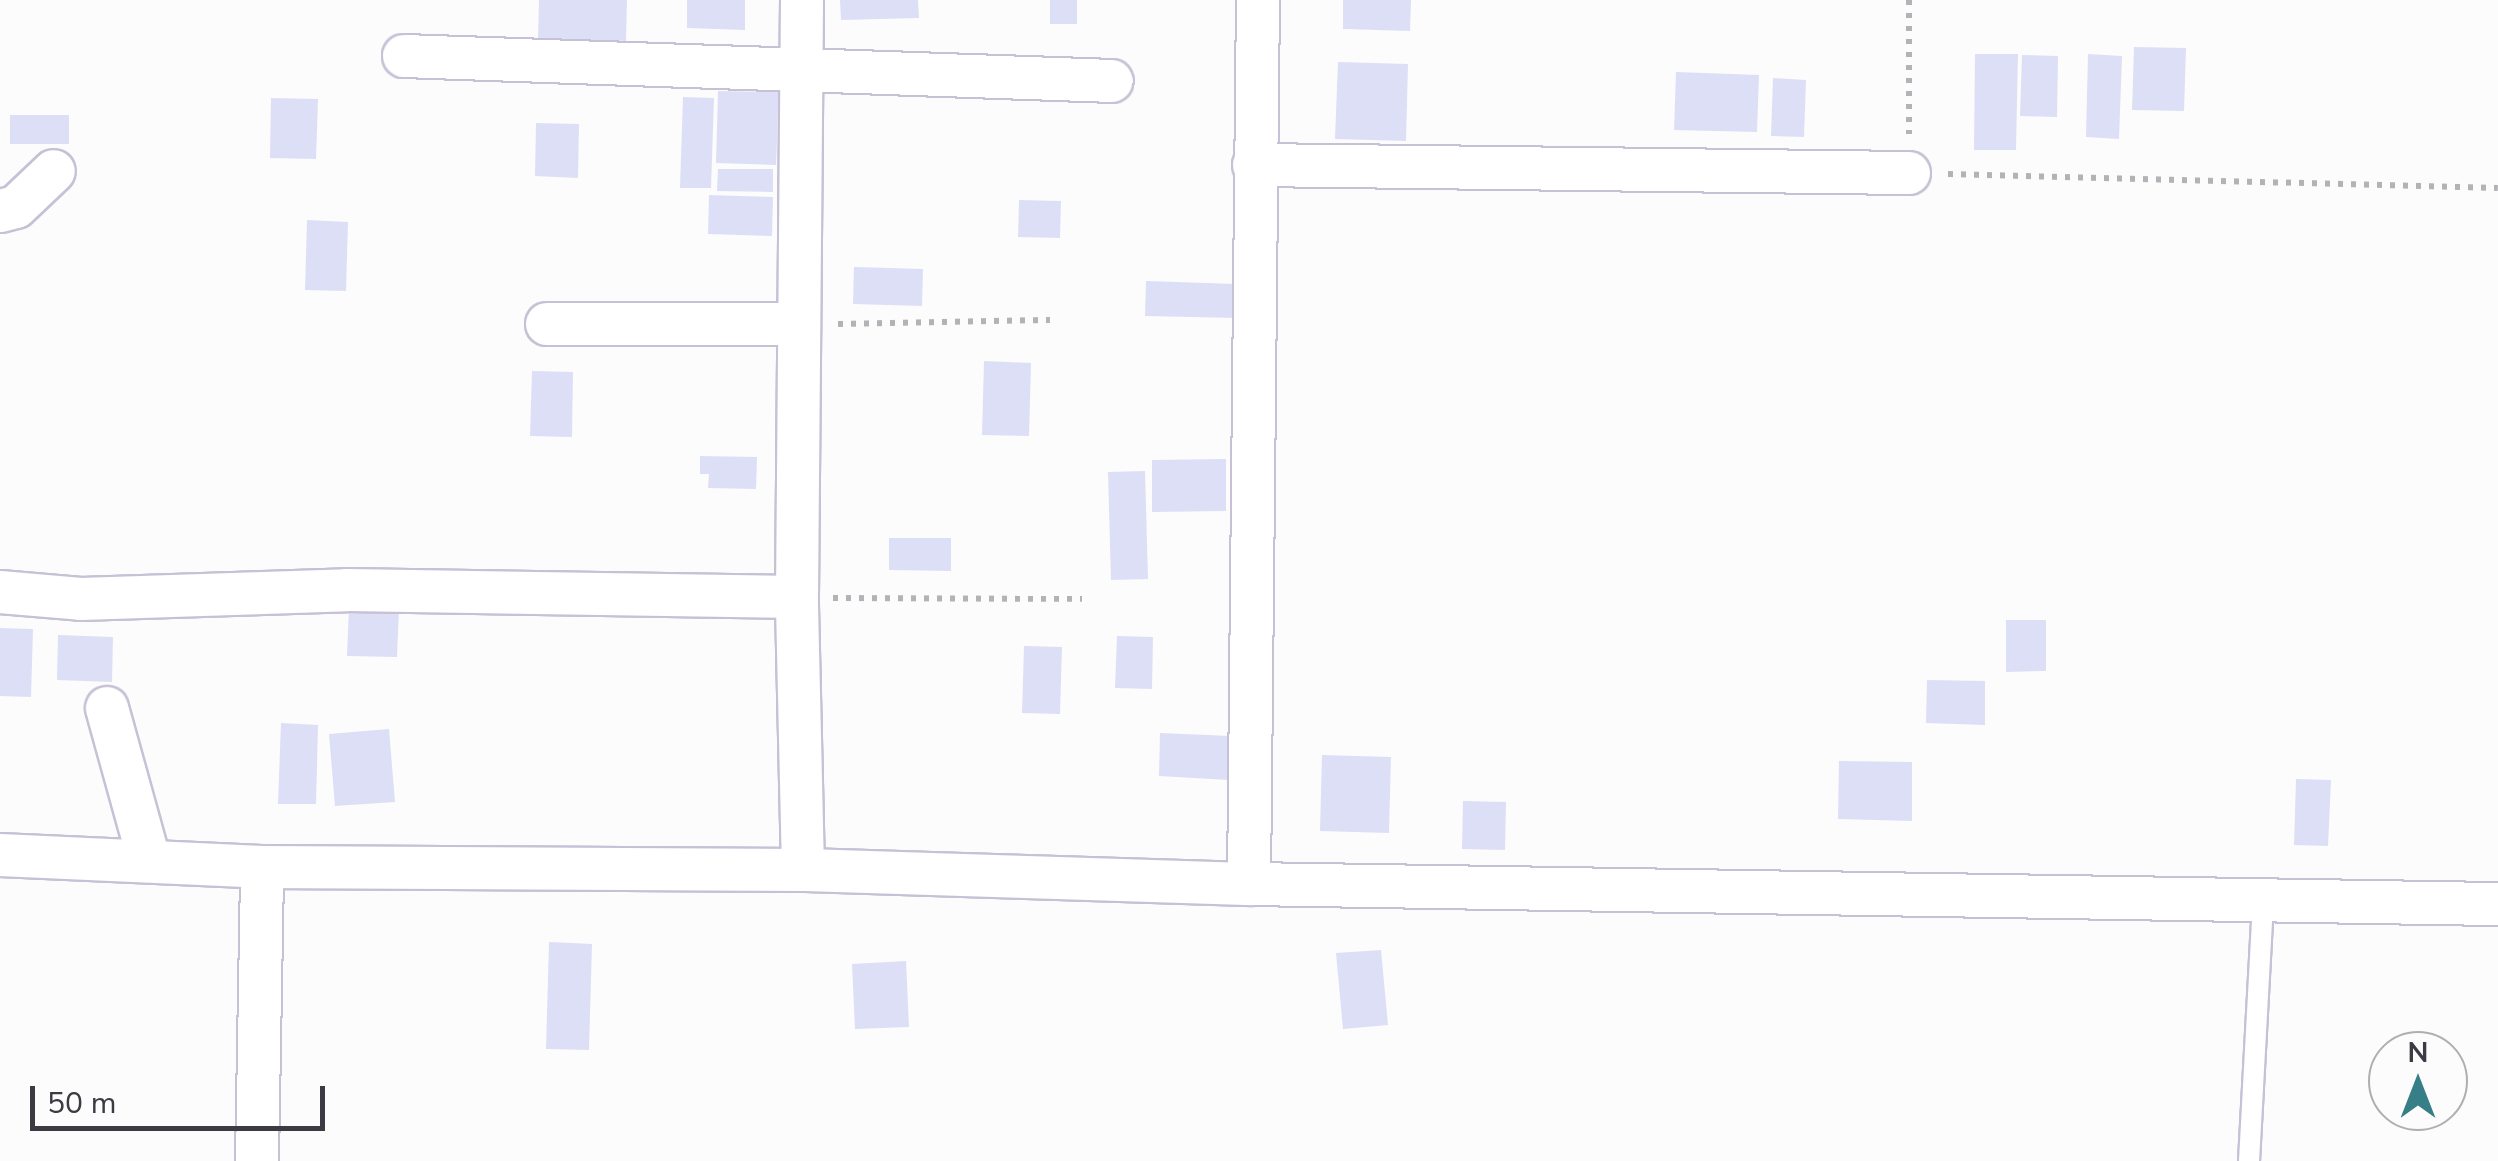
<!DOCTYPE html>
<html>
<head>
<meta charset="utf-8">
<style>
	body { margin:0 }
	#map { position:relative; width:2498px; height:1161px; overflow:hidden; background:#fcfcfc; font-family:"Nunito Sans",sans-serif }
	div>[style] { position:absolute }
	.building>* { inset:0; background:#dddff6 }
	.path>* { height:6px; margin-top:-3px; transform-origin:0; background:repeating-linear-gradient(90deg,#b3b2b6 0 5px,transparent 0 13px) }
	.roads { filter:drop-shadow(2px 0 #c7c1d6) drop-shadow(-2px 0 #c7c1d6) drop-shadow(0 2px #c7c1d6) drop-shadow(0 -2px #c7c1d6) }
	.service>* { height:20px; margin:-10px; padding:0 10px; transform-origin:10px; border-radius:10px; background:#fff }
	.minor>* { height:42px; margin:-21px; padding:0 21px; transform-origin:21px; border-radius:21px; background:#fff }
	span { translate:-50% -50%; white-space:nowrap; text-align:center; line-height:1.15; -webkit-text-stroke:8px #fcfcfc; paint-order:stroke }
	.north { position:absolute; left:2368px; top:1031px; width:100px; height:100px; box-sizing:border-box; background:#fcfcfc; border:2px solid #afaeb2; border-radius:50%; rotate:0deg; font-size:28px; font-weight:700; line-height:40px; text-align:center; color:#3c3a43 }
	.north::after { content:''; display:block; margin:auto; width:35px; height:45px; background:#377f86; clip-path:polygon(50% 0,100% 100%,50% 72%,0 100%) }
	.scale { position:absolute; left:30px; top:1086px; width:295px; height:45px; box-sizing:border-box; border:5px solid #3c3a43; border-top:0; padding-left:12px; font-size:30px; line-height:35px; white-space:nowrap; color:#3c3a43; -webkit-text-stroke:8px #fcfcfc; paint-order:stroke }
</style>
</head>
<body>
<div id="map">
	<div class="building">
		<i style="clip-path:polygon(539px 0,627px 0,626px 41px,538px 38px)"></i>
		<i style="clip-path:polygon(687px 0,745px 0,745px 30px,687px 28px)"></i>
		<i style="clip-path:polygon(840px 0,918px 0,919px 18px,841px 20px)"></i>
		<i style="clip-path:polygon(1050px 0,1077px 0,1077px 24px,1050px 24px)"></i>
		<i style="clip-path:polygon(1343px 0,1411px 0,1410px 31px,1343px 29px)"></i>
		<i style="clip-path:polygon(2134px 47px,2186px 48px,2184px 111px,2132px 110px)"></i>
		<i style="clip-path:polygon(1975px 54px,2018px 54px,2016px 150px,1974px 150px)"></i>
		<i style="clip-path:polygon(2088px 54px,2122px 56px,2119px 139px,2086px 137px)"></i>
		<i style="clip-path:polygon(2022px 55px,2058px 56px,2057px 117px,2020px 116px)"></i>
		<i style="clip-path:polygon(1338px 62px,1408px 64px,1406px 141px,1335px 139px)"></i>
		<i style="clip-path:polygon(1676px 72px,1759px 75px,1757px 132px,1674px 130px)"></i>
		<i style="clip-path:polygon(1773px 78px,1806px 80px,1804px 137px,1771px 136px)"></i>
		<i style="clip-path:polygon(718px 91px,779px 92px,776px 165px,716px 163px)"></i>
		<i style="clip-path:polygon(683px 97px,714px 98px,711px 188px,680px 188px)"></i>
		<i style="clip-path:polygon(271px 98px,318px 99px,316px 159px,270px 158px)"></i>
		<i style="clip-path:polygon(10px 115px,69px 115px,69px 144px,10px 144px)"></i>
		<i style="clip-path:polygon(536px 123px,579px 124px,578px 178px,535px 176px)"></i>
		<i style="clip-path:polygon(718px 169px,773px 169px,773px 192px,717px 191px)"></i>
		<i style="clip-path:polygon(709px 195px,773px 197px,772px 236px,708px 234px)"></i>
		<i style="clip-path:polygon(1019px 200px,1061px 201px,1060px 238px,1018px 237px)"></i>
		<i style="clip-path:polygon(307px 220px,348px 222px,346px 291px,305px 290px)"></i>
		<i style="clip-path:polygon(854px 267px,923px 269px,922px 306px,853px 304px)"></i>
		<i style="clip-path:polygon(1146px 281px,1236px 284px,1236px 318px,1145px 316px)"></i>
		<i style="clip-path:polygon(984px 361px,1031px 363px,1029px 436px,982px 435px)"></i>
		<i style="clip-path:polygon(532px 371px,573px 372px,572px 437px,530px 436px)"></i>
		<i style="clip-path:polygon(700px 456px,757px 457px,756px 489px,708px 488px,709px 474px,700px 474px)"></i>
		<i style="clip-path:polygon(1226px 459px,1226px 511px,1152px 512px,1152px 460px)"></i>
		<i style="clip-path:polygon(1145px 471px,1148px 579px,1111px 580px,1108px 472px)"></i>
		<i style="clip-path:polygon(889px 538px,951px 538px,951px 571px,889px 570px)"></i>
		<i style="clip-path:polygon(349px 607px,399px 608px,397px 657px,347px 656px)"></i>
		<i style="clip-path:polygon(2006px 620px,2046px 620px,2046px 671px,2006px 672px)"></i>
		<i style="clip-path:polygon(0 628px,33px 629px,31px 697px,0 696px)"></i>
		<i style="clip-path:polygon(58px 635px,113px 637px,112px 682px,57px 680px)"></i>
		<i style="clip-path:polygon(1117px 636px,1153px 637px,1152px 689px,1115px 688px)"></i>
		<i style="clip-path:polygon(1024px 646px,1062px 647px,1060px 714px,1022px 713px)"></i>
		<i style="clip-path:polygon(1927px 680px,1985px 681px,1985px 725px,1926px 723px)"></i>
		<i style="clip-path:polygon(281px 723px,318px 725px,316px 804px,278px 804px)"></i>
		<i style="clip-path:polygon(389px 729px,395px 802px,335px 806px,329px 734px)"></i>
		<i style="clip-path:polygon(1160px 733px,1231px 736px,1229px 780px,1159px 776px)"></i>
		<i style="clip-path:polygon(1322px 755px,1391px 757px,1389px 833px,1320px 831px)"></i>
		<i style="clip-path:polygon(1839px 761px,1912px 762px,1912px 821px,1838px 819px)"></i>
		<i style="clip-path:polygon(2296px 779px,2331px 780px,2328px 846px,2294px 845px)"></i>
		<i style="clip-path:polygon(1463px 801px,1506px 802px,1505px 850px,1462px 849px)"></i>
		<i style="clip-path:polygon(549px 942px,592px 944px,589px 1050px,546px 1049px)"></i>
		<i style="clip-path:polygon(1381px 950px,1388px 1025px,1343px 1029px,1336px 953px)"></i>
		<i style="clip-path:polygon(906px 961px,909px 1027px,855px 1029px,852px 964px)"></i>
	</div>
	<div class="path">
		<i style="left:1909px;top:0;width:134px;rotate:90deg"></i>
		<i style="left:1948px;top:174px;width:550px;rotate:1.46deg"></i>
		<i style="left:838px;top:324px;width:212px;rotate:-1.1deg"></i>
		<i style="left:833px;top:598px;width:249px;rotate:0.2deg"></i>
	</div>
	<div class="roads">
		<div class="service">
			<i style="left:2249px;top:1161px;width:261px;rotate:-86.9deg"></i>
		</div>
		<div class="minor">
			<i style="left:404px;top:56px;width:708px;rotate:2.02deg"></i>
			<i style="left:1254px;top:165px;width:655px;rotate:0.7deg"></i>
			<i style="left:0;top:211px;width:16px;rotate:-14deg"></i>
			<i style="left:16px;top:207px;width:52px;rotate:-43.5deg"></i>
			<i style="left:547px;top:324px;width:250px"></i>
			<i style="left:0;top:592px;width:81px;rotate:4.9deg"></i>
			<i style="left:81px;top:599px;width:266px;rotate:-1.9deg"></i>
			<i style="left:347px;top:590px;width:450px;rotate:0.9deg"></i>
			<i style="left:107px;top:708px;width:157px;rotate:74.5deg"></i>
			<i style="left:0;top:855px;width:262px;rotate:2.6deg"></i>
			<i style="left:262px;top:867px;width:541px;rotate:0.32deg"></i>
			<i style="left:803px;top:870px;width:273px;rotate:-91.3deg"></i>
			<i style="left:797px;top:597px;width:597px;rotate:-89.52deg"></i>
			<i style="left:803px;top:870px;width:446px;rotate:1.8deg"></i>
			<i style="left:1249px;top:884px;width:1249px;rotate:0.92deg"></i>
			<i style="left:1249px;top:884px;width:884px;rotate:-89.42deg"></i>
			<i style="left:257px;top:1161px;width:294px;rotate:-89deg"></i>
		</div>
	</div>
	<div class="north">N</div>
	<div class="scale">50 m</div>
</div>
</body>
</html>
